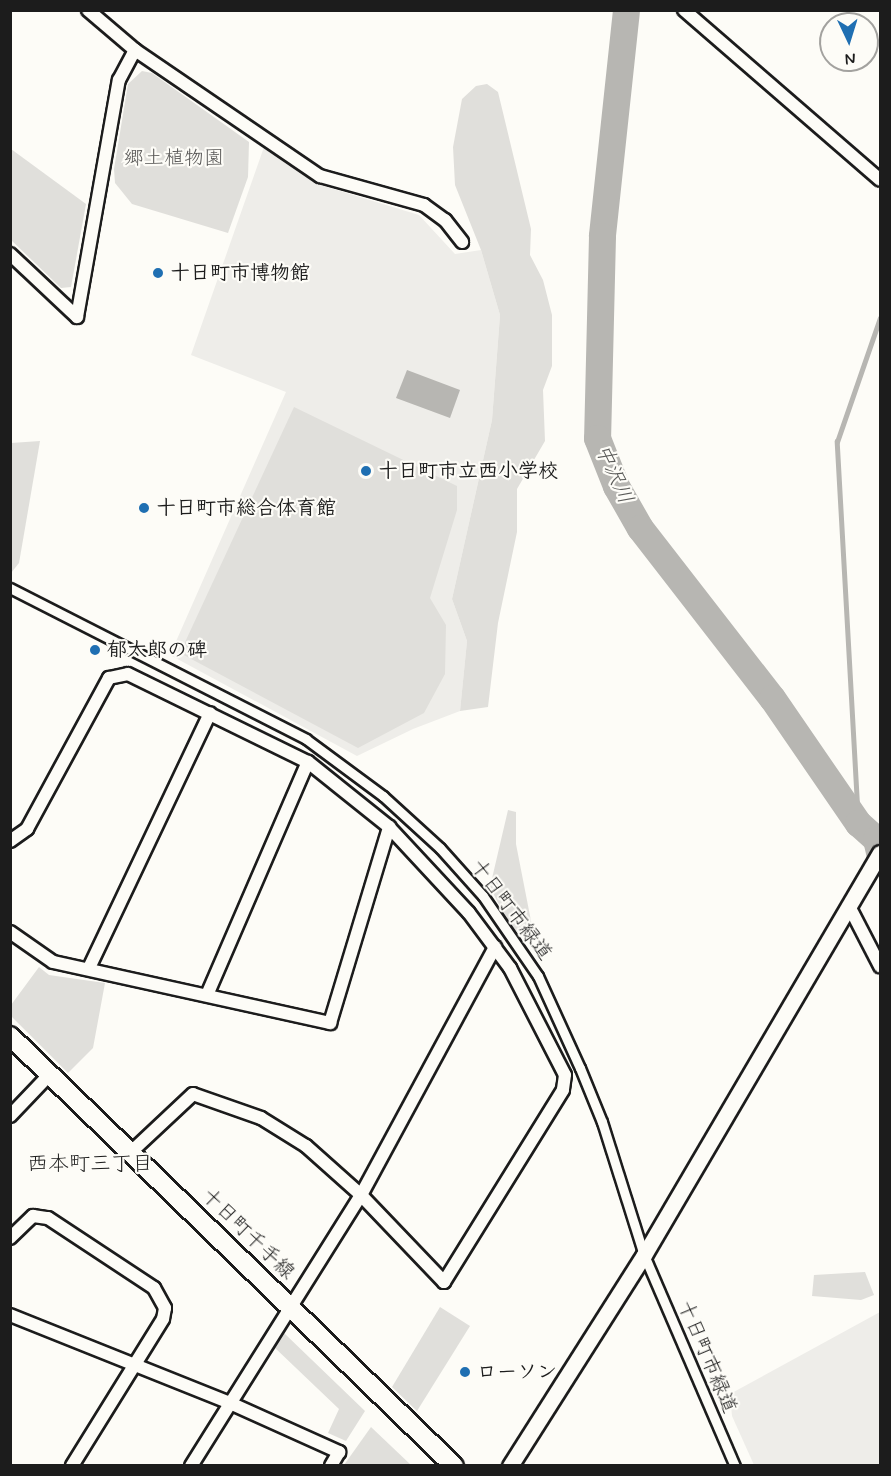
<!DOCTYPE html>
<html>
<head>
<meta charset="utf-8">
<style>
	body { margin:0 }
	#map { position:relative; width:891px; height:1476px; overflow:hidden; background:#fdfcf7; font-family:Mynerve,"Klee One",sans-serif }
	div>[style] { position:absolute }
	.built>* { inset:0; background:#eeede9 }
	.green>* { inset:0; background:#e0dfdb }
	.water>* { inset:0; background:#b7b6b2 }
	.stream>* { height:4.5px; margin:-2.25px; padding:0 2.25px; transform-origin:2.25px; border-radius:2.25px; background:#b7b6b2 }
	.river>* { height:27px; margin:-13.5px; padding:0 13.5px; transform-origin:13.5px; border-radius:13.5px; background:#b7b6b2 }
	.roads { filter:drop-shadow(2px 0 #1c1c1c) drop-shadow(-2px 0 #1c1c1c) drop-shadow(0 2px #1c1c1c) drop-shadow(0 -2px #1c1c1c) }
	.pedestrian>* { height:9px; margin:-4.5px; padding:0 4.5px; transform-origin:4.5px; border-radius:4.5px; background:#fdfcf7 }
	.minor>* { height:12px; margin:-6px; padding:0 6px; transform-origin:6px; border-radius:6px; background:#fdfcf7 }
	.tertiary>* { height:15px; margin:-7.5px; padding:0 7.5px; transform-origin:7.5px; border-radius:7.5px; background:#fdfcf7 }
	.secondary>* { height:18px; margin:-9px; padding:0 9px; transform-origin:9px; border-radius:9px; background:#fdfcf7 }
	.dots>* { width:16px; height:16px; translate:-50% -50%; box-sizing:border-box; border:3px solid #fdfcf7; border-radius:50% }
	span { translate:-50% -50%; white-space:nowrap; text-align:center; line-height:1.15; -webkit-text-stroke:4.5px #fdfcf7; paint-order:stroke }
	.park-label { font-size:20px; color:#575655 }
	.poi-label { font-size:20px; color:#1c1c1c; font-weight:700 }
	.left { translate:0 -50%; text-align:left }
	.street-label { font-size:20px; color:#1c1c1c }
	.water-label { font-size:21px; color:#5a5a58; font-style:italic }
	.neighbourhood-label { font-size:21px; color:#1c1c1c }
	.frame { position:absolute; inset:0; border:12px solid #1c1c1c; pointer-events:none }
	.north { position:absolute; left:819px; top:12px; width:60px; height:60px; box-sizing:border-box; background:#fdfcf7; border:2px solid #a3a29f; border-radius:50%; rotate:176deg; font-size:16px; font-weight:700; line-height:24px; text-align:center; color:#1c1c1c }
	.north::after { content:''; display:block; margin:auto; width:21px; height:27px; background:#1f6fb2; clip-path:polygon(50% 0,100% 100%,50% 72%,0 100%) }
</style>
</head>
<body>
<div id="map">
	<div class="built">
		<i style="clip-path:polygon(264px 147px,317px 184px,419px 215px,455px 254px,481px 250px,500px 315px,492px 420px,452px 599px,467px 641px,460px 711px,413px 729px,357px 756px,170px 655px,286px 392px,191px 355px)"></i>
		<i style="clip-path:polygon(880px 1312px,880px 1465px,754px 1465px,732px 1416px,730px 1394px)"></i>
	</div>
	<div class="green">
		<i style="clip-path:polygon(142px 71px,152px 73px,249px 142px,248px 177px,228px 233px,132px 204px,115px 183px,114px 169px,128px 84px)"></i>
		<i style="clip-path:polygon(487px 84px,498px 92px,531px 229px,530px 255px,543px 280px,552px 315px,552px 366px,543px 390px,545px 441px,517px 489px,517px 532px,498px 623px,488px 707px,460px 711px,467px 641px,452px 599px,492px 420px,500px 315px,481px 250px,455px 185px,453px 147px,462px 99px,476px 86px)"></i>
		<i style="clip-path:polygon(11px 149px,86px 204px,71px 287px,61px 288px,11px 240px)"></i>
		<i style="clip-path:polygon(294px 407px,457px 486px,457px 510px,430px 598px,446px 625px,445px 674px,424px 713px,358px 748px,180px 653px)"></i>
		<i style="clip-path:polygon(40px 441px,19px 563px,11px 573px,11px 443px)"></i>
		<i style="clip-path:polygon(508px 810px,516px 812px,516px 844px,532px 926px,514px 934px,490px 887px)"></i>
		<i style="clip-path:polygon(39px 967px,49px 975px,105px 983px,93px 1048px,68px 1073px,11px 1016px,11px 1005px)"></i>
		<i style="clip-path:polygon(865px 1272px,874px 1295px,861px 1300px,812px 1296px,814px 1275px)"></i>
		<i style="clip-path:polygon(440px 1307px,470px 1326px,417px 1411px,392px 1387px)"></i>
		<i style="clip-path:polygon(284px 1333px,365px 1411px,346px 1441px,328px 1433px,339px 1409px,274px 1347px)"></i>
		<i style="clip-path:polygon(371px 1427px,411px 1465px,344px 1465px)"></i>
	</div>
	<div class="water">
		<i style="clip-path:polygon(407px 370px,460px 390px,450px 418px,396px 398px)"></i>
	</div>
	<div class="stream">
		<i style="left:858px;top:823px;width:382px;rotate:-93.2deg"></i>
		<i style="left:837px;top:442px;width:131px;rotate:-70.9deg"></i>
	</div>
	<div class="river">
		<i style="left:626px;top:10px;width:227px;rotate:96.1deg"></i>
		<i style="left:602px;top:236px;width:202px;rotate:91.4deg"></i>
		<i style="left:597px;top:438px;width:52px;rotate:68.4deg"></i>
		<i style="left:616px;top:486px;width:48px;rotate:60.3deg"></i>
		<i style="left:640px;top:528px;width:215px;rotate:52.2deg"></i>
		<i style="left:772px;top:698px;width:152px;rotate:55.5deg"></i>
		<i style="left:858px;top:823px;width:24px;rotate:42deg"></i>
		<i style="left:876px;top:839px;width:18px;rotate:77deg"></i>
	</div>
	<div class="roads">
		<div class="pedestrian">
			<i style="left:10px;top:588px;width:332px;rotate:27deg"></i>
			<i style="left:306px;top:739px;width:96px;rotate:36.5deg"></i>
			<i style="left:383px;top:796px;width:77px;rotate:42.4deg"></i>
			<i style="left:440px;top:848px;width:64px;rotate:48.1deg"></i>
			<i style="left:483px;top:896px;width:97px;rotate:55.5deg"></i>
			<i style="left:538px;top:976px;width:101px;rotate:65.5deg"></i>
			<i style="left:580px;top:1068px;width:58px;rotate:67.8deg"></i>
			<i style="left:602px;top:1122px;width:139px;rotate:72.5deg"></i>
			<i style="left:644px;top:1255px;width:230px;rotate:66.7deg"></i>
		</div>
		<div class="minor">
			<i style="left:88px;top:10px;width:62px;rotate:40.4deg"></i>
			<i style="left:135px;top:50px;width:224px;rotate:34.3deg"></i>
			<i style="left:320px;top:176px;width:108px;rotate:15.6deg"></i>
			<i style="left:424px;top:205px;width:26px;rotate:36deg"></i>
			<i style="left:445px;top:220px;width:28px;rotate:52deg"></i>
			<i style="left:684px;top:10px;width:259px;rotate:40.9deg"></i>
			<i style="left:10px;top:254px;width:92px;rotate:43.2deg"></i>
			<i style="left:77px;top:317px;width:241px;rotate:-80deg"></i>
			<i style="left:119px;top:80px;width:34px;rotate:-62deg"></i>
			<i style="left:10px;top:841px;width:21px;rotate:-35deg"></i>
			<i style="left:27px;top:829px;width:172px;rotate:-61.5deg"></i>
			<i style="left:109px;top:678px;width:19px;rotate:-12deg"></i>
			<i style="left:128px;top:674px;width:200px;rotate:26.1deg"></i>
			<i style="left:308px;top:762px;width:104px;rotate:38.7deg"></i>
			<i style="left:389px;top:827px;width:117px;rotate:47.1deg"></i>
			<i style="left:469px;top:913px;width:69px;rotate:53.3deg"></i>
			<i style="left:510px;top:968px;width:120px;rotate:62.8deg"></i>
			<i style="left:565px;top:1075px;width:15px;rotate:98deg"></i>
			<i style="left:563px;top:1090px;width:226px;rotate:121.8deg"></i>
			<i style="left:444px;top:1282px;width:120px;rotate:-133.7deg"></i>
			<i style="left:361px;top:1195px;width:74px;rotate:-138.3deg"></i>
			<i style="left:306px;top:1146px;width:53px;rotate:-148.1deg"></i>
			<i style="left:261px;top:1118px;width:72px;rotate:-160.6deg"></i>
			<i style="left:193px;top:1094px;width:85px;rotate:136.9deg"></i>
			<i style="left:849px;top:906px;width:68px;rotate:62.7deg"></i>
			<i style="left:10px;top:932px;width:52px;rotate:34.9deg"></i>
			<i style="left:53px;top:962px;width:284px;rotate:12.4deg"></i>
			<i style="left:330px;top:1023px;width:205px;rotate:-73.2deg"></i>
			<i style="left:89px;top:968px;width:282px;rotate:-64.6deg"></i>
			<i style="left:207px;top:995px;width:254px;rotate:-66.6deg"></i>
			<i style="left:10px;top:1116px;width:58px;rotate:-46.4deg"></i>
			<i style="left:10px;top:1238px;width:32px;rotate:-44deg"></i>
			<i style="left:33px;top:1216px;width:15px;rotate:8deg"></i>
			<i style="left:48px;top:1218px;width:127px;rotate:33.4deg"></i>
			<i style="left:154px;top:1288px;width:23px;rotate:61deg"></i>
			<i style="left:165px;top:1308px;width:11px;rotate:100deg"></i>
			<i style="left:163px;top:1319px;width:173px;rotate:121.8deg"></i>
			<i style="left:10px;top:1315px;width:237px;rotate:21.8deg"></i>
			<i style="left:230px;top:1403px;width:120px;rotate:24.2deg"></i>
			<i style="left:339px;top:1452px;width:16px;rotate:120deg"></i>
			<i style="left:191px;top:1466px;width:320px;rotate:-57.9deg"></i>
			<i style="left:361px;top:1195px;width:282px;rotate:-61.6deg"></i>
		</div>
		<div class="tertiary">
			<i style="left:510px;top:1466px;width:250px;rotate:-57.6deg"></i>
			<i style="left:644px;top:1255px;width:466px;rotate:-59.6deg"></i>
		</div>
		<div class="secondary">
			<i style="left:10px;top:1036px;width:618px;rotate:44.08deg"></i>
		</div>
	</div>
	<div class="dots">
		<i style="left:158px;top:273px;background:#1f6fb2"></i>
		<i style="left:366px;top:471px;background:#1f6fb2"></i>
		<i style="left:144px;top:508px;background:#1f6fb2"></i>
		<i style="left:95px;top:650px;background:#1f6fb2"></i>
		<i style="left:465px;top:1372px;background:#1f6fb2"></i>
	</div>
	<div class="park-label">
		<span style="left:174px;top:158px">郷土植物園</span>
	</div>
	<div class="poi-label">
		<span class="left" style="left:170px;top:273px">十日町市博物館</span>
		<span class="left" style="left:378px;top:471px">十日町市立西小学校</span>
		<span class="left" style="left:156px;top:508px">十日町市総合体育館</span>
		<span class="left" style="left:107px;top:650px">郁太郎の碑</span>
		<span class="left" style="left:477px;top:1372px">ローソン</span>
	</div>
	<div class="street-label">
		<span style="left:511px;top:910px;rotate:53deg">十日町市緑道</span>
		<span style="left:248px;top:1234px;rotate:44deg">十日町千手線</span>
		<span style="left:707px;top:1357px;rotate:67deg">十日町市緑道</span>
	</div>
	<div class="water-label">
		<span style="left:614px;top:474px;rotate:66deg">中沢川</span>
	</div>
	<div class="neighbourhood-label">
		<span style="left:90px;top:1164px">西本町三丁目</span>
	</div>
	<div class="frame"></div>
	<div class="north">N</div>
</div>
</body>
</html>
